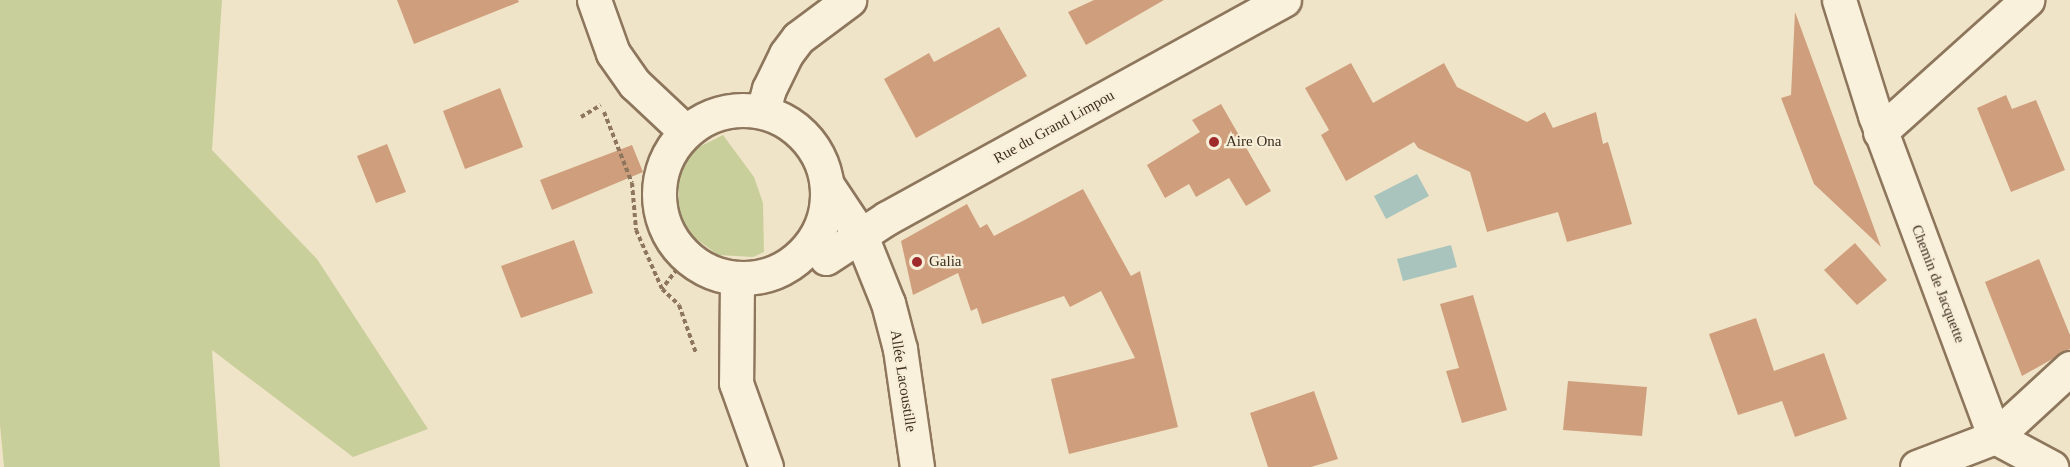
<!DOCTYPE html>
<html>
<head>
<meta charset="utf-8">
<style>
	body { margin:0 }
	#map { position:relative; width:2070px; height:467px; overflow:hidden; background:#f0e4c8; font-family:Georgia,serif }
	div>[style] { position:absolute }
	.green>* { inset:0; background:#c9cf9b }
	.water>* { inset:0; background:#a9c4bc }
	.building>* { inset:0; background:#cf9f7d }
	.path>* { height:4px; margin-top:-2px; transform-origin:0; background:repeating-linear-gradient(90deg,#8d765c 0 4.5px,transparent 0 7.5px) }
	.roads { filter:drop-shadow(2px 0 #8d765c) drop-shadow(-2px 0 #8d765c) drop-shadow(0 2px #8d765c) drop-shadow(0 -2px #8d765c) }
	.minor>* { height:33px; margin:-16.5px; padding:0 16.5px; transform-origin:16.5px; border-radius:16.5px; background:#faf1dc }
	.secondary>* { height:33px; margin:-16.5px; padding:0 16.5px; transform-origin:16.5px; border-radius:16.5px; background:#faf1dc }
	.secondary>.ring { margin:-16.5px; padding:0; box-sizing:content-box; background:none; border:33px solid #faf1dc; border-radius:50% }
	.dots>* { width:16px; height:16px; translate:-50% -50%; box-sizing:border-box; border:3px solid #f7eed8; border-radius:50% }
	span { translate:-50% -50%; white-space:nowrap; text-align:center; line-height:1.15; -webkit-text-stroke:4.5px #f7eed8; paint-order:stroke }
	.street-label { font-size:15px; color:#3d2e20 }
	.poi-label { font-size:15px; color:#3d2e20 }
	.left { translate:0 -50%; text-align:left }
</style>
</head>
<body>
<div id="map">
	<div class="green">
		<i style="clip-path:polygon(0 0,222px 0,212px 150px,317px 259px,428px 429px,353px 457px,212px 350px,220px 467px,4px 467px,0 425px)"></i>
		<i style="clip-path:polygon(723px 135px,754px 177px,763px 203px,764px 252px,753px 257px,718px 255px,691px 235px,679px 214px,679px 179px,684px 165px,697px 148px)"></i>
	</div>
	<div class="water">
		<i style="clip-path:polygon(1417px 174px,1429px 196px,1386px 219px,1374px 196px)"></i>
		<i style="clip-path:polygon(1451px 245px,1457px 267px,1403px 281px,1397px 259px)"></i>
	</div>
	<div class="building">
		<i style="clip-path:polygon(397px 0,518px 0,519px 2px,414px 44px)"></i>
		<i style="clip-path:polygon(1094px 0,1164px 0,1086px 45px,1068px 12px)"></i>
		<i style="clip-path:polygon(1795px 12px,1881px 247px,1814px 184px,1781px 98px,1791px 95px)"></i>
		<i style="clip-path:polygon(999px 27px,1027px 76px,916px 138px,884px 79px,929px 53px,934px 62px)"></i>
		<i style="clip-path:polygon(1351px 63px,1373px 103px,1444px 63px,1457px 87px,1527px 122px,1545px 112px,1553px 128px,1596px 112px,1603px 144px,1608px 142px,1632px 224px,1567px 242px,1558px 212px,1487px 232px,1470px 172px,1418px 148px,1414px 142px,1346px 181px,1321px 135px,1329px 130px,1305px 88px)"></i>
		<i style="clip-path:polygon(500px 88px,523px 147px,465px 169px,443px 111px)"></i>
		<i style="clip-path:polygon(2006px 95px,2012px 109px,2036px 100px,2065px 170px,2011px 192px,1977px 108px)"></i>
		<i style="clip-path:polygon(1221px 104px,1271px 191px,1246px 206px,1229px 178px,1196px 197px,1189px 184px,1165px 198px,1147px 165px,1200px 132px,1192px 120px)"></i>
		<i style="clip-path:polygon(387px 144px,406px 192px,376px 203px,357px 156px)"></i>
		<i style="clip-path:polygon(632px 145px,643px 172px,552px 210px,540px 180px)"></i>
		<i style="clip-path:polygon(1083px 189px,1131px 276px,1140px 271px,1178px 427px,1069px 454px,1051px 379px,1135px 358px,1101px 291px,1070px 307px,1064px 296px,982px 324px,977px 308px,971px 311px,958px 273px,913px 295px,901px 241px,967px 204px,980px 228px,987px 224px,994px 236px)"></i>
		<i style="clip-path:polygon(574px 240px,593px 293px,521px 318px,501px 266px)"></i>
		<i style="clip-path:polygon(1855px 243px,1887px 280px,1857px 305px,1824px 270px)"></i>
		<i style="clip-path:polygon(2039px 259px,2070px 335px,2070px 349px,2022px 376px,1985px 282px)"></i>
		<i style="clip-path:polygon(1473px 295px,1507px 410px,1462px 423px,1446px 371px,1459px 368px,1440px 304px)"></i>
		<i style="clip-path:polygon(1756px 318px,1774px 371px,1824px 353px,1847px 419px,1795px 437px,1782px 401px,1738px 415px,1709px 334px)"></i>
		<i style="clip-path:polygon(1568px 381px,1647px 387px,1642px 436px,1563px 430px)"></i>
		<i style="clip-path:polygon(1314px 391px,1338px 459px,1311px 467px,1268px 467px,1250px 413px)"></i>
	</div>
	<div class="path">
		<i style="left:604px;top:112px;width:76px;rotate:68.5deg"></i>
		<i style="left:632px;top:183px;width:47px;rotate:85.1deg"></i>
		<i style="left:636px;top:230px;width:64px;rotate:66.2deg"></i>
		<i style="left:581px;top:117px;width:23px;rotate:-31deg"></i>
		<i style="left:686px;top:257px;width:40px;rotate:127deg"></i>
		<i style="left:662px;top:289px;width:23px;rotate:43deg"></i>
		<i style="left:679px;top:305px;width:51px;rotate:70.5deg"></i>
	</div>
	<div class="roads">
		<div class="minor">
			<i style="left:1839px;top:0;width:121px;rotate:72.6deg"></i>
			<i style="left:1875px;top:115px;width:344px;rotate:69.6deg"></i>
			<i style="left:763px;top:111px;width:23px;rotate:-75deg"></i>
			<i style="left:769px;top:89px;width:39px;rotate:-64deg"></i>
			<i style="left:786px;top:54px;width:20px;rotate:-53deg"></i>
			<i style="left:798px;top:38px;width:64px;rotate:-36.7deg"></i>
			<i style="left:1880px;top:132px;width:198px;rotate:-41.9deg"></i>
			<i style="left:827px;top:185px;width:61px;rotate:56.3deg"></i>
			<i style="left:861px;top:236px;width:72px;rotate:68.1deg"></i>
			<i style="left:888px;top:303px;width:48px;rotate:75.4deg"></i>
			<i style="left:900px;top:349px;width:119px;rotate:81.8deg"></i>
			<i style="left:826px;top:258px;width:73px;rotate:-33.3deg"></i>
			<i style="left:887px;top:218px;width:453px;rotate:-28.8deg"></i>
			<i style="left:1995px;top:437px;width:64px;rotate:28.2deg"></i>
			<i style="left:1917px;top:467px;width:84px;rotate:-21deg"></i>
			<i style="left:1995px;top:437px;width:102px;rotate:-42.6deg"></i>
		</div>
		<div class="secondary">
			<i style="left:594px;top:0;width:56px;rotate:70.3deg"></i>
			<i style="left:613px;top:53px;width:38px;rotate:55deg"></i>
			<i style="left:635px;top:84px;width:69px;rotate:43.2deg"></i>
			<i class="ring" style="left:659px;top:110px;width:135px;height:135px"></i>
			<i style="left:737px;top:278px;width:105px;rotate:90.5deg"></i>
			<i style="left:736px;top:383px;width:89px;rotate:70.3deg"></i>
		</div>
	</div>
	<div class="dots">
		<i style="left:1214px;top:142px;background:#9e2a2b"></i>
		<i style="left:917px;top:262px;background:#9e2a2b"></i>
	</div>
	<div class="street-label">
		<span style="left:1054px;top:127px;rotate:-29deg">Rue du Grand Limpou</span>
		<span style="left:1938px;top:284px;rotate:69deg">Chemin de Jacquette</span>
		<span style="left:903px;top:381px;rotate:81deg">Allée Lacoustille</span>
	</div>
	<div class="poi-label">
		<span class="left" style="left:1226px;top:142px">Aire Ona</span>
		<span class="left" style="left:929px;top:262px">Galia</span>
	</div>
</div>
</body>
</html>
